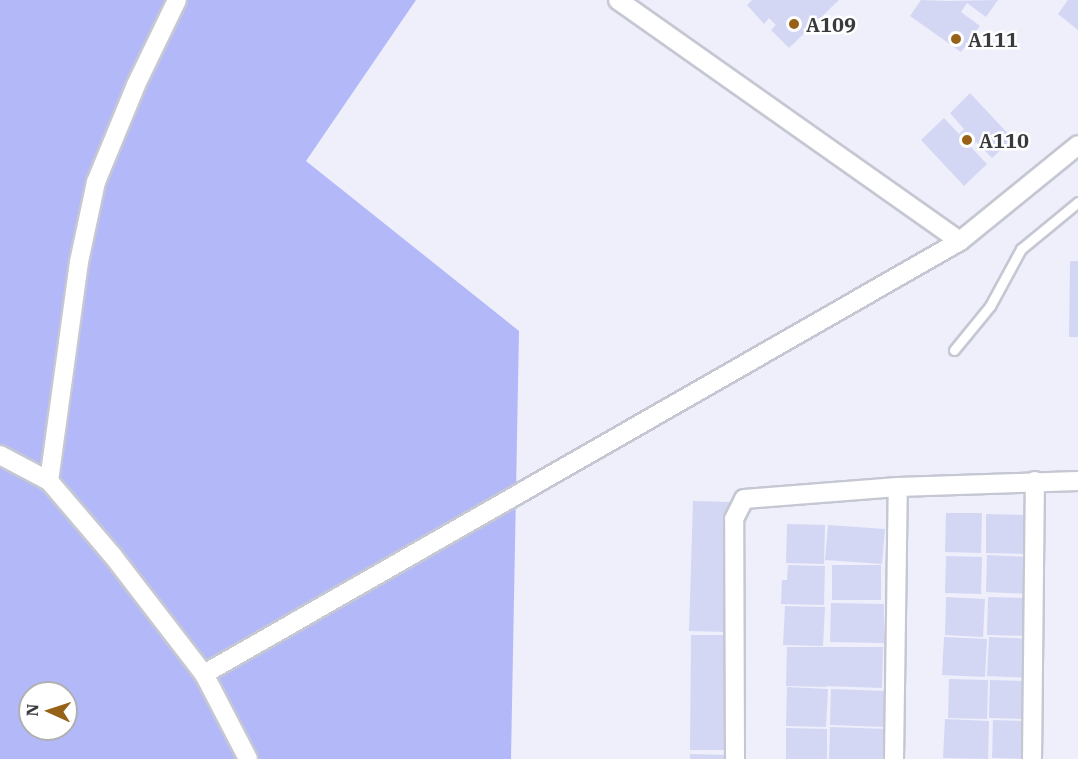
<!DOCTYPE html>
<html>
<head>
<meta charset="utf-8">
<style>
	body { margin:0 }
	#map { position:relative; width:1078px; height:759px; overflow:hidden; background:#eeeffb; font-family:"IBM Plex Serif",serif }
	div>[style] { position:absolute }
	.green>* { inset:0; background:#b3b9f8 }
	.building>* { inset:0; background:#d3d7f3 }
	.roads { filter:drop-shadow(2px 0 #c5c7d2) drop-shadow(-2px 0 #c5c7d2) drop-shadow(0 2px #c5c7d2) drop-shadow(0 -2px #c5c7d2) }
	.lane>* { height:9px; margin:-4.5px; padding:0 4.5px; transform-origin:4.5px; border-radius:4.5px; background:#fff }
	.street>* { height:18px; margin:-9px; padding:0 9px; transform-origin:9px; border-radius:9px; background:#fff }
	.dots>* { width:16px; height:16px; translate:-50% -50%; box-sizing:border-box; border:3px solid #fff; border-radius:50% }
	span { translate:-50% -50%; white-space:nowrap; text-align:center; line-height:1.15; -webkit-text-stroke:5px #fff; paint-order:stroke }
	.poi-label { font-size:20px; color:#393a3e; font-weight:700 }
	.left { translate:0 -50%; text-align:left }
	.north { position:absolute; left:18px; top:681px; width:60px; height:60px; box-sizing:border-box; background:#fff; border:2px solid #b0b0b2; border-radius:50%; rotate:273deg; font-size:16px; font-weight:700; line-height:24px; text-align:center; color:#393a3e }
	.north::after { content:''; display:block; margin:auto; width:21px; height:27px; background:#976218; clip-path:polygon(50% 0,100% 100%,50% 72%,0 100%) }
</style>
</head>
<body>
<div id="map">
	<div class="green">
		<i style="clip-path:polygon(evenodd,0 0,416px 0,306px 161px,519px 331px,511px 759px,0 759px,0 0,30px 693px,66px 693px,66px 729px,30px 729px,30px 693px)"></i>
	</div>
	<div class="building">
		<i style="clip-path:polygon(752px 0,839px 0,789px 48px,771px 30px,776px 25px,769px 18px,764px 24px,747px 5px)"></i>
		<i style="clip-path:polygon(921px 0,948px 1px,998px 0,986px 17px,967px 3px,961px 12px,980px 26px,961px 52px,910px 16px)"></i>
		<i style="clip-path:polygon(1068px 0,1078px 0,1078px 30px,1058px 14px)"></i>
		<i style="clip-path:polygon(970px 93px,1013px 139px,992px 158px,976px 142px,971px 147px,987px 164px,964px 186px,921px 140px,944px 118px,959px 134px,964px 129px,950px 113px)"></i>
		<i style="clip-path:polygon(1070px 261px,1078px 261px,1078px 337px,1069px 337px)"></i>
		<i style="clip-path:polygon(693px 501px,730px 502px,727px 632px,689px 631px)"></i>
		<i style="clip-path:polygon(946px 513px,982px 513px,981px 553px,945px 552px)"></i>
		<i style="clip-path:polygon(986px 514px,1032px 515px,1032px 554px,986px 553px)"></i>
		<i style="clip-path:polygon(787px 524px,825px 525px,824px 564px,786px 563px)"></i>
		<i style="clip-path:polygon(828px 525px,885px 529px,882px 564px,825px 560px)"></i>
		<i style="clip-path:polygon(987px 555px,1031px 557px,1030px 594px,986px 592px)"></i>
		<i style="clip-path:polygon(946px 556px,982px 557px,981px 594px,945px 593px)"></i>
		<i style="clip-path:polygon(788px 565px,825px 566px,824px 605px,781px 604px,782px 580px,787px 580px)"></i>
		<i style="clip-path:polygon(832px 565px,881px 565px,881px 600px,832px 600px)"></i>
		<i style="clip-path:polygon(946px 597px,985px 599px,983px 637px,945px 635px)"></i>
		<i style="clip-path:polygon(988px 597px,1032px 598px,1031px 636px,987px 635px)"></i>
		<i style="clip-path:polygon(831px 603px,884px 604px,884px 643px,830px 642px)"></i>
		<i style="clip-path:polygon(785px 606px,825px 607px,823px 646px,783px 645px)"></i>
		<i style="clip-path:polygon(691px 635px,727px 635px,726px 750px,690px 750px)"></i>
		<i style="clip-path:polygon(944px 637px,987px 639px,985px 677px,942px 675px)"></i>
		<i style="clip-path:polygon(989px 637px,1033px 639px,1032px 678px,987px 676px)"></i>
		<i style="clip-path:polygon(787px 647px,883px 647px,882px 688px,826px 686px,826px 678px,826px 687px,786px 686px)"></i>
		<i style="clip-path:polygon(949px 679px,988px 680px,987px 719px,948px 718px)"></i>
		<i style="clip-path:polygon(990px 680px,1028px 681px,1027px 719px,989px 718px)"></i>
		<i style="clip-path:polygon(787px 687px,828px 689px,826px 727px,786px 726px)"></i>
		<i style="clip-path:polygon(831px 689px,888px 691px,887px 727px,830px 725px)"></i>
		<i style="clip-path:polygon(945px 719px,989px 721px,988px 759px,943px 758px)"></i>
		<i style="clip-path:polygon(993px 720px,1028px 721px,1027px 759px,992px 758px)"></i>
		<i style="clip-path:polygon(830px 727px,888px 729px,887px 759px,829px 759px)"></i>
		<i style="clip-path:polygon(786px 728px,827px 729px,827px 759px,786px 759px)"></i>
		<i style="clip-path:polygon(690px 754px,728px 755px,728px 759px,690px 759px)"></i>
	</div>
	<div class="roads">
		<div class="lane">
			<i style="left:954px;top:350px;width:57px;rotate:-50.7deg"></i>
			<i style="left:990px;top:306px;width:65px;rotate:-61.5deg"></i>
			<i style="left:1021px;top:249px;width:74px;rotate:-39.5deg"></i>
		</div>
		<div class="street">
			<i style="left:177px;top:0;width:94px;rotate:115.8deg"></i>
			<i style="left:136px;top:85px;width:105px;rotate:112.4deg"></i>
			<i style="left:96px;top:182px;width:82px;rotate:102deg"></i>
			<i style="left:79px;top:262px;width:221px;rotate:97.8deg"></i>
			<i style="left:49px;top:481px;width:99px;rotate:49.5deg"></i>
			<i style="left:113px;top:556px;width:149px;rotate:52.4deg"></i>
			<i style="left:204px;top:674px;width:96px;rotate:62.6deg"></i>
			<i style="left:618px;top:0;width:418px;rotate:35.2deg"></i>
			<i style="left:0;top:455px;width:55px;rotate:28deg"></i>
			<i style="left:204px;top:674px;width:871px;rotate:-29.8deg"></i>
			<i style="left:960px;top:241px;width:152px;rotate:-39.1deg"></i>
			<i style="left:735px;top:759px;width:240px;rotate:-90.2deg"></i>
			<i style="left:734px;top:519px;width:22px;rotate:-63deg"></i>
			<i style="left:744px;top:499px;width:154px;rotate:-4.5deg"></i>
			<i style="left:898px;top:487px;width:180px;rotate:-1.9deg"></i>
			<i style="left:894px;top:759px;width:272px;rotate:-89.2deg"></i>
			<i style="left:1032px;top:759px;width:278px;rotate:-89.4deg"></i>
		</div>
	</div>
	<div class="dots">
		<i style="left:794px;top:24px;background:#976218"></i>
		<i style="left:956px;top:39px;background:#976218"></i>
		<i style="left:967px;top:140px;background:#976218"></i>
	</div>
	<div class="poi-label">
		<span class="left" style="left:806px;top:24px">A109</span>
		<span class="left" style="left:968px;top:39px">A111</span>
		<span class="left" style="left:979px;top:140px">A110</span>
	</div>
	<div class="north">N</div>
</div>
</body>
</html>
